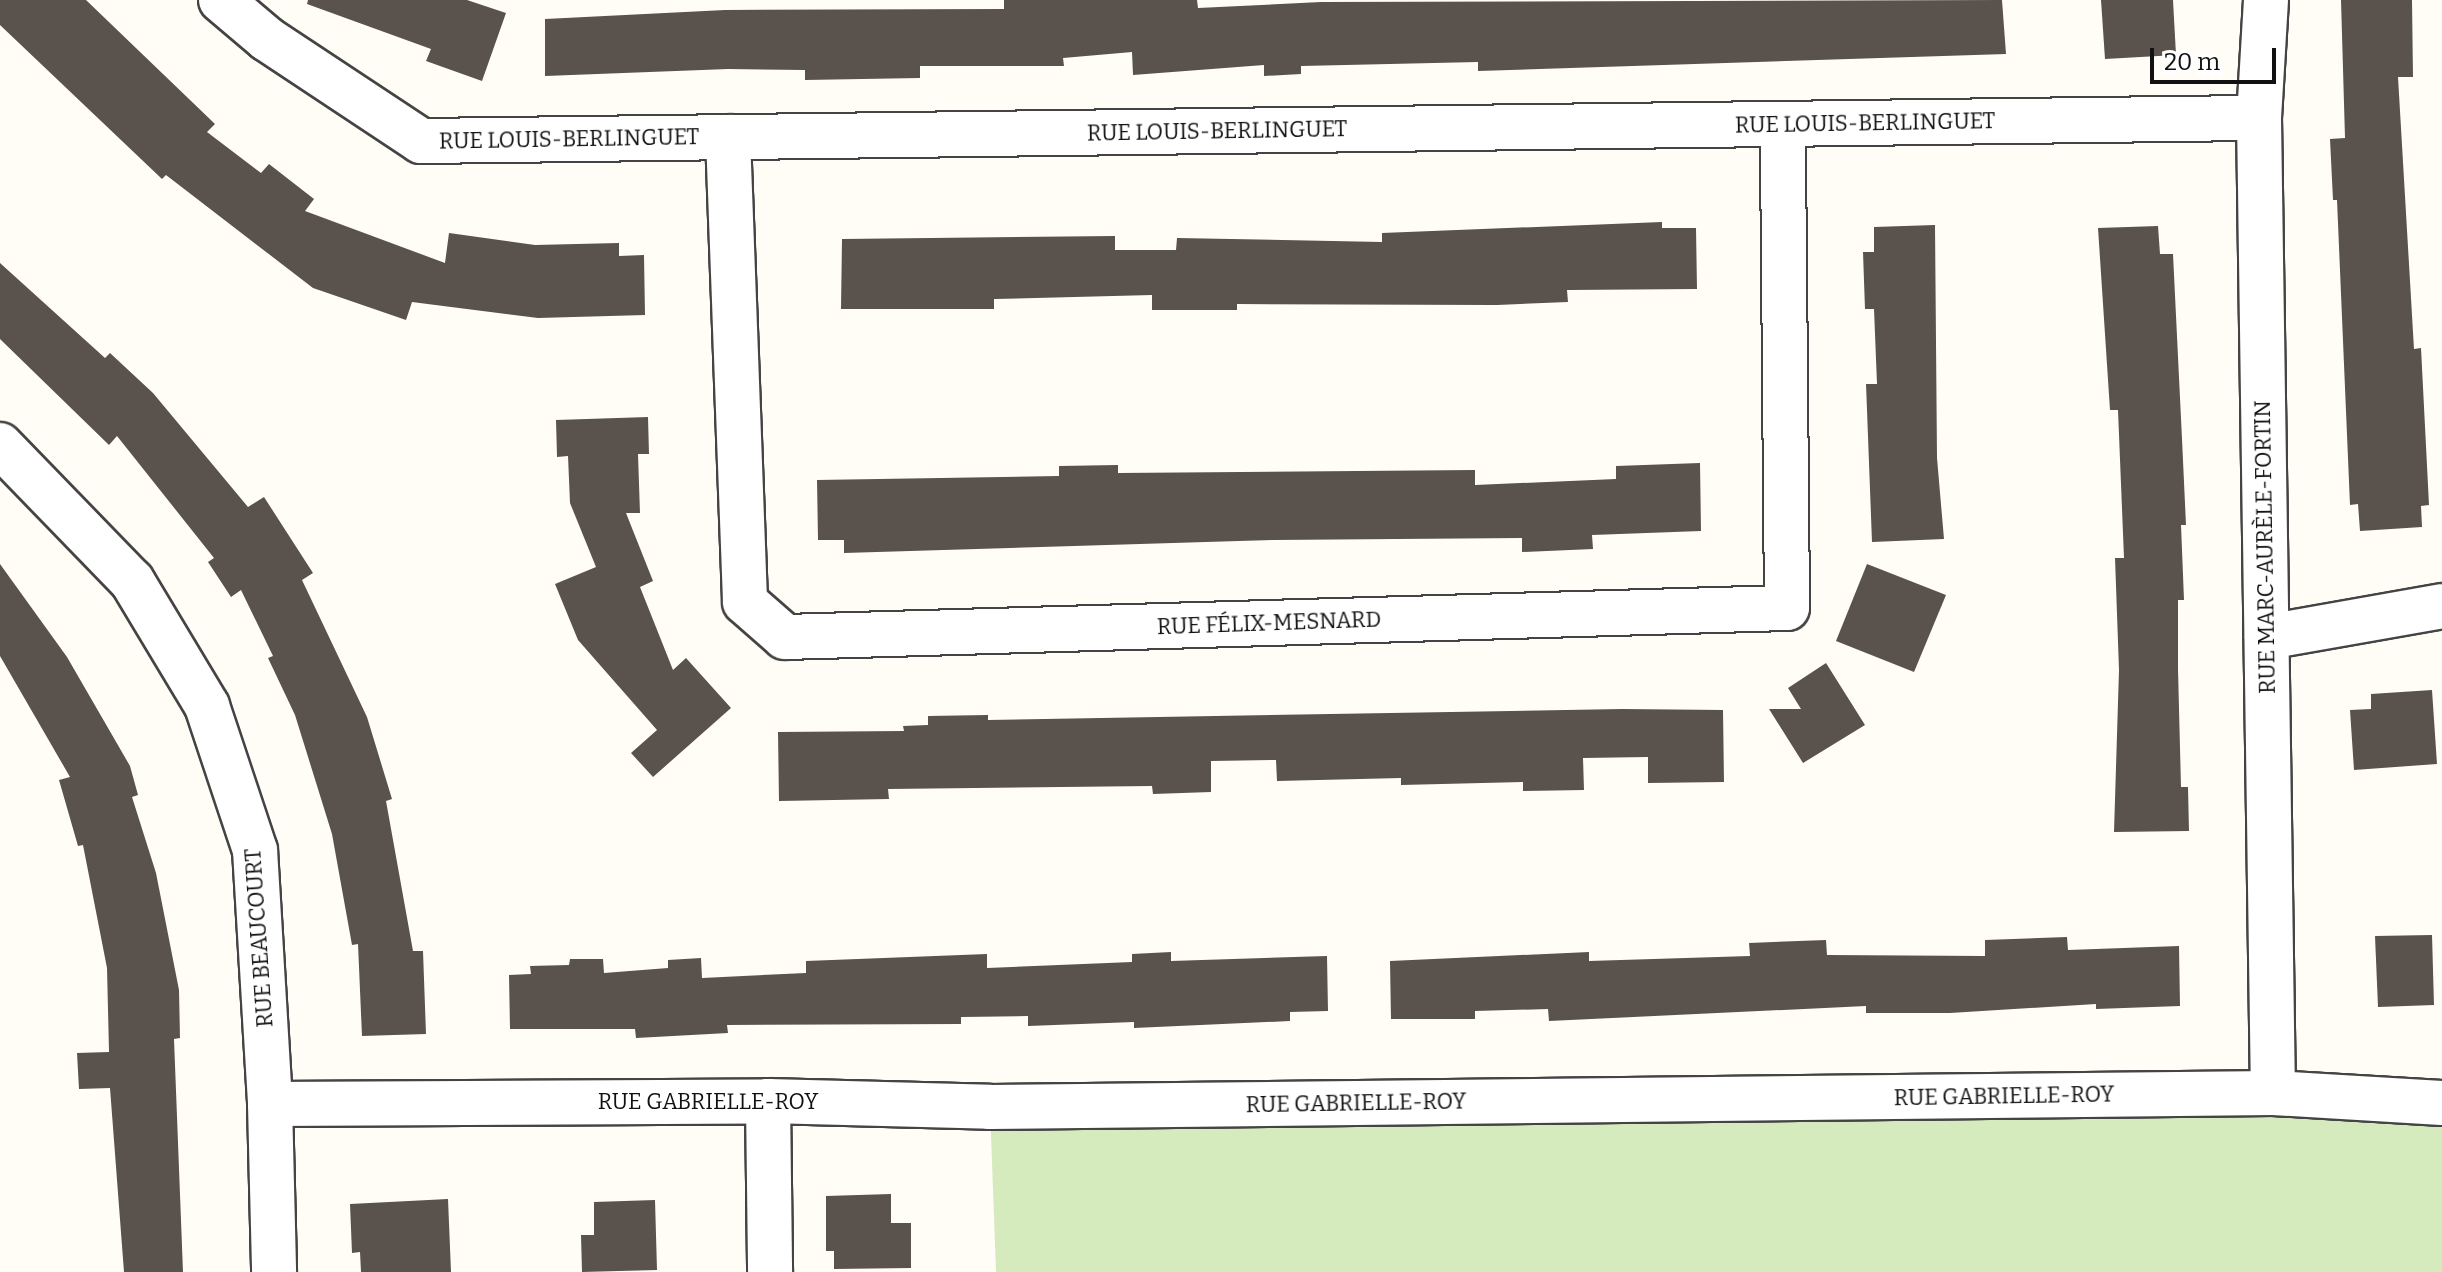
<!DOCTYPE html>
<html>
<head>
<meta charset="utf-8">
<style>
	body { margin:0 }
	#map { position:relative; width:2442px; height:1272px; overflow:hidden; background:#fffdf5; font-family:Bitter,serif }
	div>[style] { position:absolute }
	.green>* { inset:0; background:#d5ebbd }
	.building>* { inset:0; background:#5a524d }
	.roads { filter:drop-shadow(2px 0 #444) drop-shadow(-2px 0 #444) drop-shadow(0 2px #444) drop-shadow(0 -2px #444) }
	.minor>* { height:44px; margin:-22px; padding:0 22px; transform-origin:22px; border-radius:22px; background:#fff }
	span { translate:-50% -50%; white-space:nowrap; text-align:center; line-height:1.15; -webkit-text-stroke:8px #fff; paint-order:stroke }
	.street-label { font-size:22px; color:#111 }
	.scale { position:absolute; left:2150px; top:48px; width:126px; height:36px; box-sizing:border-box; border:4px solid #111; border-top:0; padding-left:10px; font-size:24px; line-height:28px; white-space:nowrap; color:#111; -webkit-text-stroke:6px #fff; paint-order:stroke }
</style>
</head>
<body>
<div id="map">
	<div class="green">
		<i style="clip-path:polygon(2442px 1103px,2442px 1272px,996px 1272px,990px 1107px)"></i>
	</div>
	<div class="building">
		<i style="clip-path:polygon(0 0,86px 0,215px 124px,207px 132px,261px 173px,269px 164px,314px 199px,305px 211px,445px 263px,449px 233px,535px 245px,619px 243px,619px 256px,644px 255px,645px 315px,538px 318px,412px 302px,406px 320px,313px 288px,166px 175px,162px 179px,0 25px)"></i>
		<i style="clip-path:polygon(308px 0,467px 0,506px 13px,482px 81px,426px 61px,431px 49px,307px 4px)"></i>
		<i style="clip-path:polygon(1004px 0,1197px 0,1198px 8px,1321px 2px,2002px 0,2006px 54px,1478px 71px,1478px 62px,1301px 66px,1301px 74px,1264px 76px,1264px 65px,1133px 75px,1132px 52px,1063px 58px,1064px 66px,920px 66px,920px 78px,805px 80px,805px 70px,728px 69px,545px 76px,545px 19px,725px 10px,1004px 9px)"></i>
		<i style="clip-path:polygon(2101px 0,2173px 0,2176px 55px,2105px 59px)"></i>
		<i style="clip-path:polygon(2341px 0,2412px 0,2413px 77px,2398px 77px,2414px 349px,2421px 348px,2429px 505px,2421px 506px,2422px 527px,2360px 531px,2358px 504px,2350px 505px,2337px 200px,2333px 200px,2330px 139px,2345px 138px)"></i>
		<i style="clip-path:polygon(1662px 222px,1662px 228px,1696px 228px,1697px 289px,1567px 290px,1568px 302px,1497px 305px,1237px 304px,1237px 310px,1152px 310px,1152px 295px,994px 299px,994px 309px,841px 309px,842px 239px,1115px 236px,1115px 250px,1176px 250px,1177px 238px,1382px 242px,1382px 233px)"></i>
		<i style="clip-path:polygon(1935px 225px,1937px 458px,1944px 539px,1872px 542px,1866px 384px,1877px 384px,1874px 309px,1865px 309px,1863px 252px,1874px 252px,1874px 227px)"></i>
		<i style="clip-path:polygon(2158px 226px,2160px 254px,2173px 254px,2182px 439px,2186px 525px,2181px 525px,2184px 600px,2178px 600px,2178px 669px,2181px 787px,2188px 787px,2189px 831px,2114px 832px,2119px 670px,2115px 558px,2124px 558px,2118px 410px,2110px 410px,2098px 228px)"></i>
		<i style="clip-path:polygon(0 263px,105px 358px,110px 353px,153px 393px,248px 507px,264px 497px,313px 573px,302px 580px,367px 717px,392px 799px,386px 801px,413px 951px,423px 951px,426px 1034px,362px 1036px,358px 944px,352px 945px,332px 834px,295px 715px,268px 658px,273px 656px,241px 590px,231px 597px,208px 562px,214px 558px,117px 436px,109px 445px,0 339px)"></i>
		<i style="clip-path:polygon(648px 417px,649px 454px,638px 454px,640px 513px,626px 513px,653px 581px,640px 587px,673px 670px,686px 658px,731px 708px,653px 777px,631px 753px,657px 730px,578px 640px,555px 584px,596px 567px,570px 503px,568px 456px,557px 457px,556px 420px)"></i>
		<i style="clip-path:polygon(1700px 463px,1701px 531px,1592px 535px,1593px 549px,1522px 552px,1522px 538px,1273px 540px,844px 553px,844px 540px,818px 540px,817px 480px,1059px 476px,1059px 466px,1118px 465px,1118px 473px,1475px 470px,1475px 485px,1616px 479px,1616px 466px)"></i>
		<i style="clip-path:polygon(0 564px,67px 657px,130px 766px,138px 795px,132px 797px,156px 873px,179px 990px,180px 1038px,174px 1039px,183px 1272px,124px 1272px,110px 1088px,79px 1089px,77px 1053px,109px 1052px,107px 968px,83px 845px,78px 846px,59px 780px,70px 777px,0 656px)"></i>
		<i style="clip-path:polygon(1867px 564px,1946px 595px,1914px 672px,1836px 641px)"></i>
		<i style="clip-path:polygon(1826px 663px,1865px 725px,1803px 763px,1769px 709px,1801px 709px,1788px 688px)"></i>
		<i style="clip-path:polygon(2432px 690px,2437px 764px,2354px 770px,2350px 710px,2371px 709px,2371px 694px)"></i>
		<i style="clip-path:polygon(1622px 709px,1723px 710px,1724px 782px,1648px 783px,1648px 757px,1583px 758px,1584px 790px,1523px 791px,1523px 782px,1401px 785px,1401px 778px,1277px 781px,1276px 760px,1211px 761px,1211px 792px,1153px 794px,1152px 786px,888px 789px,889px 799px,779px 801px,778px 732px,904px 731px,903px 726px,928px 725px,928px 716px,988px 715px,988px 720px)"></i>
		<i style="clip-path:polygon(2432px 935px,2434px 1005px,2378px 1007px,2375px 936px)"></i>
		<i style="clip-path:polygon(2067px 937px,2068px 950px,2179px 946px,2180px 1006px,2096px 1009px,2096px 1004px,1950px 1013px,1866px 1013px,1866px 1006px,1549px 1021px,1548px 1009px,1475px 1011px,1475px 1019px,1391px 1019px,1390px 961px,1589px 952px,1589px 961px,1750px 956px,1749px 943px,1826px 940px,1827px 955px,1985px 956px,1985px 940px)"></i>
		<i style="clip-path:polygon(1171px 952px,1171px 961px,1327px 956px,1328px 1011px,1290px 1012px,1290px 1021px,1134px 1028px,1134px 1022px,1028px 1026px,1028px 1016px,961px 1017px,961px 1024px,727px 1025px,728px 1033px,636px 1038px,635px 1029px,510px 1029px,509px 975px,531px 974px,530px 966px,569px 965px,570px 959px,603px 959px,604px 973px,668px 968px,668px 960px,701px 958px,702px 978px,806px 973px,806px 961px,987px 954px,987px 968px,1132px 962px,1132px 954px)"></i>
		<i style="clip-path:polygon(891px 1194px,891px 1223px,911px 1223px,911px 1268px,834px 1269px,834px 1251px,826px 1251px,826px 1196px)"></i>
		<i style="clip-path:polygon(448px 1199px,451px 1272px,361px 1272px,360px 1252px,352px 1253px,350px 1204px)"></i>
		<i style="clip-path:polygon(655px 1200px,657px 1270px,582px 1272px,581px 1235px,594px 1235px,594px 1202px)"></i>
	</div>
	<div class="roads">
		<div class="minor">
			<i style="left:221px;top:0;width:60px;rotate:40.3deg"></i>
			<i style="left:267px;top:39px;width:185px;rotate:33.5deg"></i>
			<i style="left:421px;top:141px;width:1838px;rotate:-0.72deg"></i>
			<i style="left:2266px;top:0;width:118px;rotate:93.4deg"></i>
			<i style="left:2259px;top:118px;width:975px;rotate:89.18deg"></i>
			<i style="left:728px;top:137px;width:465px;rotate:87.9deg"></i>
			<i style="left:745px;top:602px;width:53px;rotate:41.2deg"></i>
			<i style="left:785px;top:637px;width:1002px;rotate:-1.66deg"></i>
			<i style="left:1787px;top:608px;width:484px;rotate:-90.5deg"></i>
			<i style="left:0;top:445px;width:190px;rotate:45.9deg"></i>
			<i style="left:132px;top:581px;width:146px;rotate:59deg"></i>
			<i style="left:207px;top:706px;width:152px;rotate:71.6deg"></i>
			<i style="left:255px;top:850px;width:254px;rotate:86.6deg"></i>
			<i style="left:270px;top:1104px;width:168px;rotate:88.6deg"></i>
			<i style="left:2267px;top:637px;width:178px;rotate:-10deg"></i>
			<i style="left:768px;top:1101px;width:171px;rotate:89.3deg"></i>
			<i style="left:270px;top:1104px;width:498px;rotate:-0.3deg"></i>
			<i style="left:768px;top:1101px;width:222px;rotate:1.5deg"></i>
			<i style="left:990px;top:1107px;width:1283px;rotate:-0.63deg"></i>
			<i style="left:2273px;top:1093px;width:169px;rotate:3.4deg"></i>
		</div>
	</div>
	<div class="street-label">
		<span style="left:1865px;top:123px;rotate:-1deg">RUE LOUIS-BERLINGUET</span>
		<span style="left:1217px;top:131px;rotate:-1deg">RUE LOUIS-BERLINGUET</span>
		<span style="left:569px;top:139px;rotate:-1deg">RUE LOUIS-BERLINGUET</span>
		<span style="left:2265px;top:547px;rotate:-91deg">RUE MARC-AURÈLE-FORTIN</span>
		<span style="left:1269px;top:623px;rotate:-2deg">RUE FÉLIX-MESNARD</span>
		<span style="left:259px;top:938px;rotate:-94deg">RUE BEAUCOURT</span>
		<span style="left:2004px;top:1096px;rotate:-1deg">RUE GABRIELLE-ROY</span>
		<span style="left:708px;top:1102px">RUE GABRIELLE-ROY</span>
		<span style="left:1356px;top:1103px;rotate:-1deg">RUE GABRIELLE-ROY</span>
	</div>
	<div class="scale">20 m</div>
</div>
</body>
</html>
